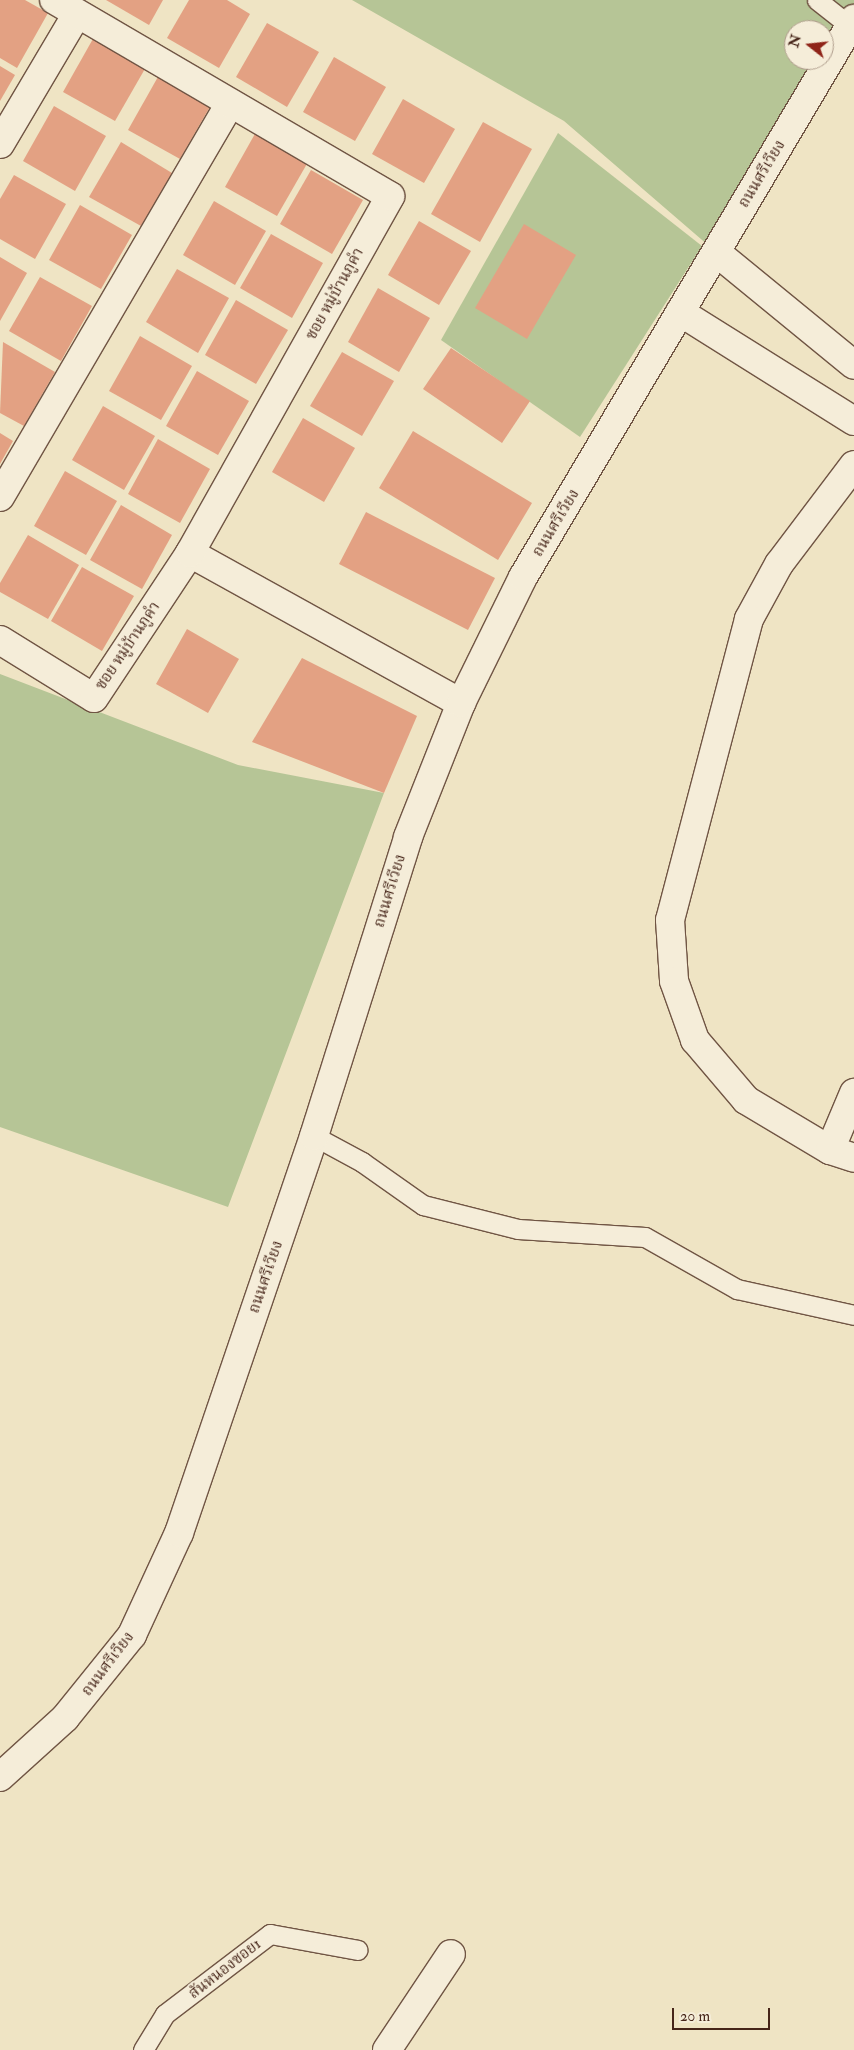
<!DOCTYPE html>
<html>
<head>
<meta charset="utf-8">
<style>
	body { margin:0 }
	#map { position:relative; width:854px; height:2050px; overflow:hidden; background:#efe4c4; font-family:"IM FELL Double Pica","Noto Serif Thai",serif }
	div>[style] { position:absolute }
	.green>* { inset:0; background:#b6c596 }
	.building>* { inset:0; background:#e3a183 }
	.roads { filter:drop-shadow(1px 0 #705544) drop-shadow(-1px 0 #705544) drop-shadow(0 1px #705544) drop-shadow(0 -1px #705544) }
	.service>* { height:19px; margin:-9.5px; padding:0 9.5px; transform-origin:9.5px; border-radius:9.5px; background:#f5edd9 }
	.minor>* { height:28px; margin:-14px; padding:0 14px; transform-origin:14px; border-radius:14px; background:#f5edd9 }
	.secondary>* { height:28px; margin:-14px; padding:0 14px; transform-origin:14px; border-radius:14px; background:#f5edd9 }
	span { translate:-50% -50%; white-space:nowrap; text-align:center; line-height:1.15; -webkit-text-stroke:4px #f5edd9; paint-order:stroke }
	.street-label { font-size:15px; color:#462519 }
	.north { position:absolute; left:784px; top:20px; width:50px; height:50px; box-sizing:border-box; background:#f5edd9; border:1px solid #af9d8c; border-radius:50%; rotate:286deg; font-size:14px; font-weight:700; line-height:20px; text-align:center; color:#462519 }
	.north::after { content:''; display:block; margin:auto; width:18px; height:22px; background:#8f2418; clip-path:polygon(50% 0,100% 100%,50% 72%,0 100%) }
	.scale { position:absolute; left:672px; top:2008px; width:98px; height:22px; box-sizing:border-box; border:2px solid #462519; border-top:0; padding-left:6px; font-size:15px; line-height:18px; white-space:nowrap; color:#462519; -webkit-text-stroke:4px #f5edd9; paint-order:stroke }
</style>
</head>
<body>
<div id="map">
	<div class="green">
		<i style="clip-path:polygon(evenodd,352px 0,854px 0,854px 19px,716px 252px,564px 121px,352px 0,794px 30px,824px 30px,824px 60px,794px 60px,794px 30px)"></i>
		<i style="clip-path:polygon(558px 133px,702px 246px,580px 437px,441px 340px)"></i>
		<i style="clip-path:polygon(0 674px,238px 765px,384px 793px,228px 1207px,0 1127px)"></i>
	</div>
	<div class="building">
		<i style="clip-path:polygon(0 0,25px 0,48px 13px,17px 68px,0 58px)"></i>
		<i style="clip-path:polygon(106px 0,163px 0,149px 25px)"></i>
		<i style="clip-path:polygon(189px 0,227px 0,250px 14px,219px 68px,167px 38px)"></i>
		<i style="clip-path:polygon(267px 23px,319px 52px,287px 107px,236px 77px)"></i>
		<i style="clip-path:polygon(94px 37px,146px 67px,115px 121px,63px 92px)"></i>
		<i style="clip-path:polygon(334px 57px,386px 87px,355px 141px,303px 112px)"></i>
		<i style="clip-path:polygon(0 66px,15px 75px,0 101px)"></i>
		<i style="clip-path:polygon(159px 75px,211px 105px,180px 159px,128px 130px)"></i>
		<i style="clip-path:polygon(403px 99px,455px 129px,424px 183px,372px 154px)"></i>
		<i style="clip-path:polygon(54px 106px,106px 136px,75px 191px,23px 161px)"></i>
		<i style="clip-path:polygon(483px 122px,532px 149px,480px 242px,431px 214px)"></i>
		<i style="clip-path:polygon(256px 132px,308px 162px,277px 216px,225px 187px)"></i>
		<i style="clip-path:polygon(121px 142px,172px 173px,141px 226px,89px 197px)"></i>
		<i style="clip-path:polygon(311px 170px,363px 200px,332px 254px,280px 224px)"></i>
		<i style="clip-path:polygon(14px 175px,66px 204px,35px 259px,0 239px,0 199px)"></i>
		<i style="clip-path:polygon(214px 201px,266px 231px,235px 285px,183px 255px)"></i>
		<i style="clip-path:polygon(80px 205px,132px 235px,101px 289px,49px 260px)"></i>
		<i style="clip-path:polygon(419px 221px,471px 251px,439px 305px,388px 275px)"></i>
		<i style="clip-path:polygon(524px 224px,576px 255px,527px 339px,475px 308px)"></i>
		<i style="clip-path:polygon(271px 234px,323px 263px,292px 318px,240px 288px)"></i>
		<i style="clip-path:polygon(0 257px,27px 273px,0 321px)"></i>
		<i style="clip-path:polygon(177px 269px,229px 298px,198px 353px,146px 322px)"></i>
		<i style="clip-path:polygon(40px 277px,92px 306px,61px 361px,9px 331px)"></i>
		<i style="clip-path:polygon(378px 288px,430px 318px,399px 372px,348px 342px)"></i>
		<i style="clip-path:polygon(236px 300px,288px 330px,256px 384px,205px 355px)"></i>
		<i style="clip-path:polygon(140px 336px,192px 366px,161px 420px,109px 391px)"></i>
		<i style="clip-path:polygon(3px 342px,55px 372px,24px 426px,0 413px)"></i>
		<i style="clip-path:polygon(451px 348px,530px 401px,502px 443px,423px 389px)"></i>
		<i style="clip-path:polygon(342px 352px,394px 381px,362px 436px,310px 406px)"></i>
		<i style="clip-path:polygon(197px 371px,249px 401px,218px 455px,166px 426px)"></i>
		<i style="clip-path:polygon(103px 406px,155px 436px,124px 490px,72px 460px)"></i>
		<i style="clip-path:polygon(303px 418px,355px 448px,324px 502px,272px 472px)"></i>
		<i style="clip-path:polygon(413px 431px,532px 503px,498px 560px,379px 488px)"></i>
		<i style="clip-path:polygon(0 433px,13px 441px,0 464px)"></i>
		<i style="clip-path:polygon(158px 439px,210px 469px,180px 523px,128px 494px)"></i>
		<i style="clip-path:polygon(65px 471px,117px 501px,86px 555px,34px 526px)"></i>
		<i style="clip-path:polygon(121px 505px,172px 535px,142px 589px,90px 560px)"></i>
		<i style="clip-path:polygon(366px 512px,495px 578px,468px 630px,339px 564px)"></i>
		<i style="clip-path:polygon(28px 535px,79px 565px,48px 619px,0 592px,0 583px)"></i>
		<i style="clip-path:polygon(82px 567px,134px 596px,102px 651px,51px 621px)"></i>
		<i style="clip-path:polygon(187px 629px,239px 659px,208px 713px,156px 684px)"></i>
		<i style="clip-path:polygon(302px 658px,417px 716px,384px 793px,252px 742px)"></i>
	</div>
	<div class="roads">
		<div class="service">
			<i style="left:817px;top:0;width:42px;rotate:38.2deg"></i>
			<i style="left:314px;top:1136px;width:55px;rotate:28.4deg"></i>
			<i style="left:362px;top:1162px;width:75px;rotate:35.2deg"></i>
			<i style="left:423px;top:1205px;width:98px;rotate:14.2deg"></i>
			<i style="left:518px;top:1229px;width:127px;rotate:3.6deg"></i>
			<i style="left:645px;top:1237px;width:106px;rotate:29.5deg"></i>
			<i style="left:737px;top:1289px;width:120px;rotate:12.5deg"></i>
			<i style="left:143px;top:2050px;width:42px;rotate:-58.6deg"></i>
			<i style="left:165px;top:2014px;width:132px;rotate:-37.3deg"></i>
			<i style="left:270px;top:1934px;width:89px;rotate:10.3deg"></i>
		</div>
		<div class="minor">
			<i style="left:0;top:144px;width:151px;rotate:-59.4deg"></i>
			<i style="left:716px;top:252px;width:178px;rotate:39.3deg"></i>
			<i style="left:680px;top:312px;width:205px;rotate:32.1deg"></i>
			<i style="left:854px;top:465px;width:124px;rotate:127.1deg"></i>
			<i style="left:779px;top:564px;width:63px;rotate:118.6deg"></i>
			<i style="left:749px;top:619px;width:311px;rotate:104.7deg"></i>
			<i style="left:670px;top:920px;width:61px;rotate:86.2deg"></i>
			<i style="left:674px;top:981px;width:63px;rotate:70.4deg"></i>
			<i style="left:695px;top:1040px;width:79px;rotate:49.6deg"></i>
			<i style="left:746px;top:1100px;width:98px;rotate:30.8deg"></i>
			<i style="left:830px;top:1150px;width:25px;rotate:18deg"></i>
			<i style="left:0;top:497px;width:456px;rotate:-59.7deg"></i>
			<i style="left:190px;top:553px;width:310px;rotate:29deg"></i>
			<i style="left:0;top:640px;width:110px;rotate:31.7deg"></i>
			<i style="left:94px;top:698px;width:174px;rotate:-56.5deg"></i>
			<i style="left:190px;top:553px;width:409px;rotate:-60.7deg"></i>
			<i style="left:390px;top:196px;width:389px;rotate:-149.7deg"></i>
			<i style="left:830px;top:1150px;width:62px;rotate:-67.2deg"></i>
			<i style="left:387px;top:2050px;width:115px;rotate:-56.3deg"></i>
		</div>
		<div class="secondary">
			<i style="left:0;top:1777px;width:88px;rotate:-42.2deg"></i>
			<i style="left:65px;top:1718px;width:107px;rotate:-51.1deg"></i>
			<i style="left:132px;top:1635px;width:112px;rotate:-65.3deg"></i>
			<i style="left:179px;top:1533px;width:419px;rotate:-71.2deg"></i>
			<i style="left:314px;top:1136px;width:313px;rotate:-72.5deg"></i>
			<i style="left:408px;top:837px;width:144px;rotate:-68.4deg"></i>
			<i style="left:461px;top:703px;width:140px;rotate:-63.8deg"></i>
			<i style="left:523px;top:577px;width:649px;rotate:-59.32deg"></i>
		</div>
	</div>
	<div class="street-label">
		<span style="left:762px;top:174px;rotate:-59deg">ถนนศรีเวียง</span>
		<span style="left:335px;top:294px;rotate:-61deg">ซอย หมู่บ้านภูคำ</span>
		<span style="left:556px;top:523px;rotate:-59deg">ถนนศรีเวียง</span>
		<span style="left:128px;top:646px;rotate:-56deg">ซอย หมู่บ้านภูคำ</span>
		<span style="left:390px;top:891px;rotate:-73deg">ถนนศรีเวียง</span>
		<span style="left:266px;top:1277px;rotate:-71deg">ถนนศรีเวียง</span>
		<span style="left:108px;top:1664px;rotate:-53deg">ถนนศรีเวียง</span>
		<span style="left:225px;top:1969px;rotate:-38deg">สันหนองซอย1</span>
	</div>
	<div class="north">N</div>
	<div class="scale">20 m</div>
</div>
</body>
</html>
